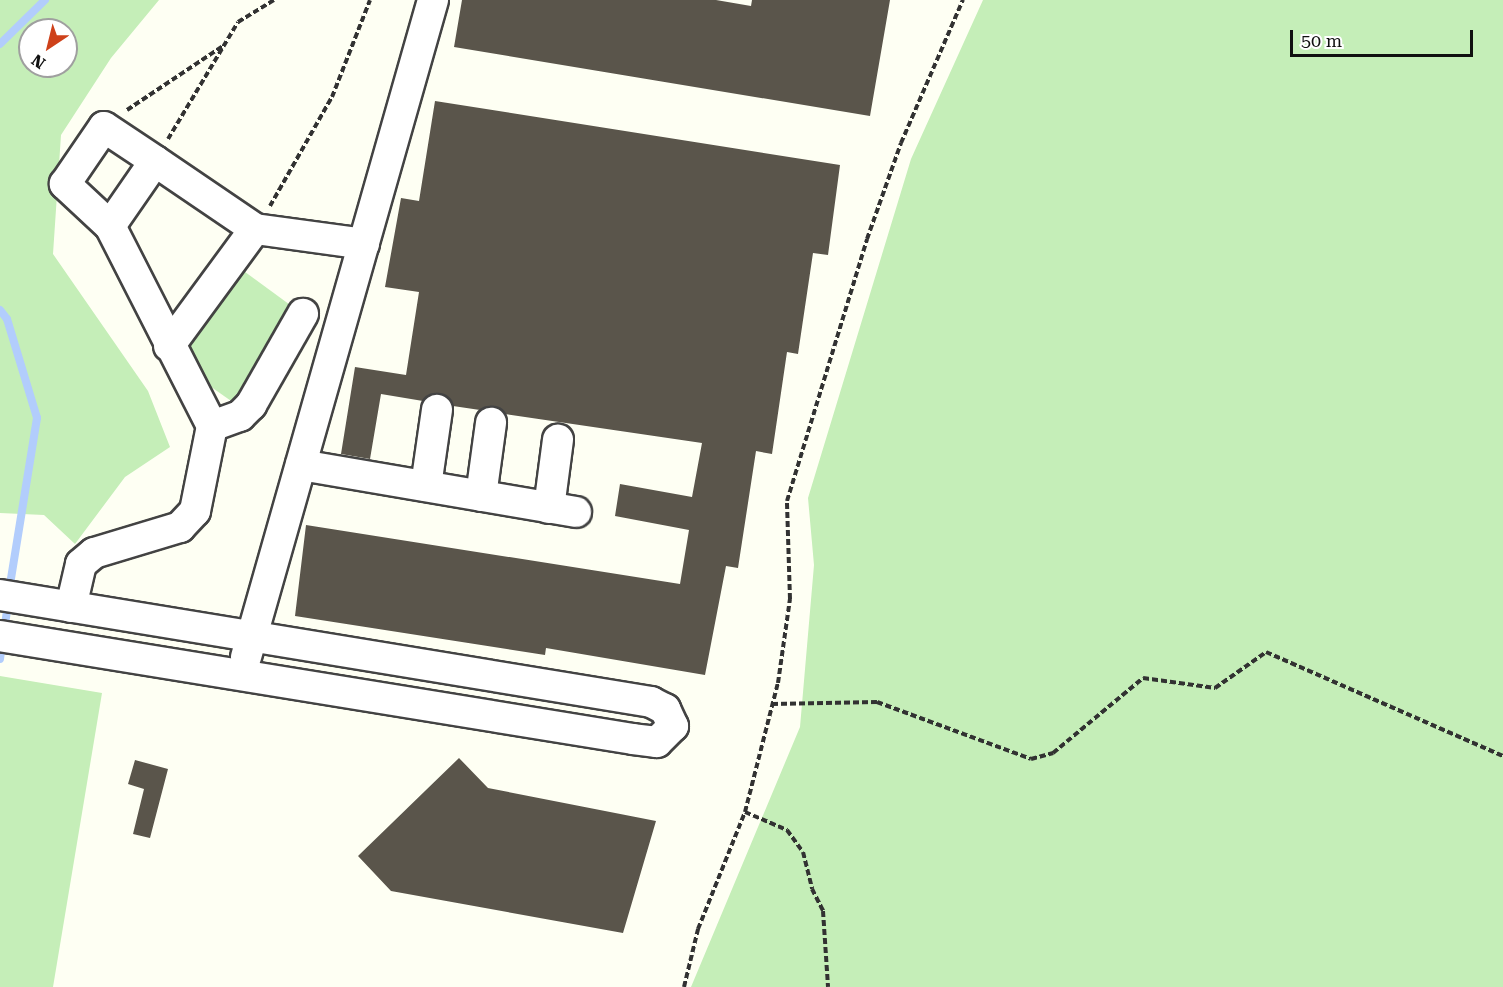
<!DOCTYPE html>
<html>
<head>
<meta charset="utf-8">
<style>
	body { margin:0 }
	#map { position:relative; width:1503px; height:987px; overflow:hidden; background:#fefff3; font-family:"Roboto Serif",serif }
	div>[style] { position:absolute }
	.green>* { inset:0; background:#c5eeb8 }
	.stream>* { height:8px; margin:-4px; padding:0 4px; transform-origin:4px; border-radius:4px; background:#b2cdfc }
	.building>* { inset:0; background:#5a554b }
	.path>* { height:4px; margin-top:-2px; transform-origin:0; background:repeating-linear-gradient(90deg,#323232 0 6px,transparent 0 9px) }
	.roads { filter:drop-shadow(2px 0 #434343) drop-shadow(-2px 0 #434343) drop-shadow(0 2px #434343) drop-shadow(0 -2px #434343) }
	.minor>* { height:30px; margin:-15px; padding:0 15px; transform-origin:15px; border-radius:15px; background:#fff }
	span { translate:-50% -50%; white-space:nowrap; text-align:center; line-height:1.15; -webkit-text-stroke:6px #fff; paint-order:stroke }
	.north { position:absolute; left:18px; top:18px; width:60px; height:60px; box-sizing:border-box; background:#fff; border:2px solid #9f9f9f; border-radius:50%; rotate:215deg; font-size:16px; font-weight:700; line-height:24px; text-align:center; color:#101010 }
	.north::after { content:''; display:block; margin:auto; width:21px; height:27px; background:#ce411a; clip-path:polygon(50% 0,100% 100%,50% 72%,0 100%) }
	.scale { position:absolute; left:1290px; top:30px; width:183px; height:27px; box-sizing:border-box; border:3px solid #101010; border-top:0; padding-left:8px; font-size:18px; line-height:21px; white-space:nowrap; color:#101010; -webkit-text-stroke:4px #fff; paint-order:stroke }
</style>
</head>
<body>
<div id="map">
	<div class="green">
		<i style="clip-path:polygon(evenodd,0 0,159px 0,111px 58px,61px 135px,53px 254px,148px 391px,170px 447px,125px 477px,75px 544px,44px 515px,0 513px,0 0,30px 30px,66px 30px,66px 66px,30px 66px,30px 30px)"></i>
		<i style="clip-path:polygon(983px 0,1503px 0,1503px 987px,691px 987px,800px 727px,814px 565px,808px 498px,911px 159px)"></i>
		<i style="clip-path:polygon(241px 269px,297px 310px,234px 403px,177px 363px)"></i>
		<i style="clip-path:polygon(0 676px,102px 693px,53px 987px,0 987px)"></i>
	</div>
	<div class="stream">
		<i style="left:0;top:44px;width:63px;rotate:-44.4deg"></i>
		<i style="left:0;top:310px;width:11px;rotate:52deg"></i>
		<i style="left:7px;top:319px;width:103px;rotate:73.1deg"></i>
		<i style="left:37px;top:418px;width:174px;rotate:99.2deg"></i>
		<i style="left:4px;top:632px;width:30px;rotate:-82deg"></i>
		<i style="left:0;top:659px;width:15px;rotate:-82deg"></i>
	</div>
	<div class="building">
		<i style="clip-path:polygon(462px 0,716px 0,751px 6px,752px 0,890px 0,870px 116px,454px 47px)"></i>
		<i style="clip-path:polygon(435px 101px,840px 165px,828px 255px,813px 253px,798px 354px,787px 352px,772px 454px,756px 451px,738px 568px,726px 566px,705px 675px,546px 648px,545px 655px,295px 616px,306px 525px,680px 584px,689px 530px,615px 516px,620px 484px,692px 497px,702px 443px,505px 414px,494px 406px,480px 410px,453px 406px,440px 393px,423px 401px,381px 394px,370px 459px,341px 454px,355px 367px,406px 375px,419px 292px,385px 287px,401px 198px,419px 201px)"></i>
		<i style="clip-path:polygon(459px 758px,488px 788px,656px 821px,623px 933px,391px 891px,358px 856px)"></i>
		<i style="clip-path:polygon(135px 760px,168px 769px,150px 838px,133px 834px,144px 789px,128px 784px)"></i>
	</div>
	<div class="path">
		<i style="left:127px;top:110px;width:115px;rotate:-33.7deg"></i>
		<i style="left:168px;top:139px;width:136px;rotate:-59.1deg"></i>
		<i style="left:238px;top:22px;width:42px;rotate:-31.4deg"></i>
		<i style="left:270px;top:206px;width:125px;rotate:-60.4deg"></i>
		<i style="left:332px;top:97px;width:104px;rotate:-68.6deg"></i>
		<i style="left:772px;top:704px;width:105px;rotate:-1.1deg"></i>
		<i style="left:877px;top:702px;width:164px;rotate:20.3deg"></i>
		<i style="left:1031px;top:759px;width:23px;rotate:-15deg"></i>
		<i style="left:1053px;top:753px;width:117px;rotate:-39.8deg"></i>
		<i style="left:1143px;top:678px;width:73px;rotate:7.9deg"></i>
		<i style="left:1215px;top:688px;width:62px;rotate:-35.2deg"></i>
		<i style="left:1266px;top:652px;width:259px;rotate:23.7deg"></i>
		<i style="left:745px;top:812px;width:46px;rotate:23.2deg"></i>
		<i style="left:787px;top:830px;width:27px;rotate:54deg"></i>
		<i style="left:803px;top:852px;width:38px;rotate:76deg"></i>
		<i style="left:812px;top:889px;width:25px;rotate:63deg"></i>
		<i style="left:823px;top:911px;width:76px;rotate:86.2deg"></i>
		<i style="left:684px;top:987px;width:60px;rotate:-76.4deg"></i>
		<i style="left:698px;top:929px;width:126px;rotate:-68.1deg"></i>
		<i style="left:745px;top:812px;width:133px;rotate:-75.7deg"></i>
		<i style="left:778px;top:683px;width:85px;rotate:-81.9deg"></i>
		<i style="left:790px;top:599px;width:98px;rotate:-91.8deg"></i>
		<i style="left:787px;top:501px;width:274px;rotate:-73deg"></i>
		<i style="left:867px;top:239px;width:102px;rotate:-70.5deg"></i>
		<i style="left:901px;top:143px;width:156px;rotate:-66.6deg"></i>
	</div>
	<div class="roads">
		<div class="minor">
			<i style="left:110px;top:226px;width:62px;rotate:-137deg"></i>
			<i style="left:65px;top:184px;width:69px;rotate:-55.6deg"></i>
			<i style="left:104px;top:127px;width:61px;rotate:33.7deg"></i>
			<i style="left:169px;top:346px;width:145px;rotate:-53.7deg"></i>
			<i style="left:212px;top:426px;width:30px;rotate:-20deg"></i>
			<i style="left:240px;top:416px;width:16px;rotate:-45deg"></i>
			<i style="left:251px;top:405px;width:105px;rotate:-60.3deg"></i>
			<i style="left:301px;top:465px;width:279px;rotate:9.7deg"></i>
			<i style="left:426px;top:486px;width:77px;rotate:-81.8deg"></i>
			<i style="left:481px;top:496px;width:74px;rotate:-82.2deg"></i>
			<i style="left:549px;top:508px;width:69px;rotate:-82.5deg"></i>
			<i style="left:0;top:595px;width:660px;rotate:9.33deg"></i>
			<i style="left:651px;top:702px;width:16px;rotate:27deg"></i>
			<i style="left:665px;top:709px;width:19px;rotate:65deg"></i>
			<i style="left:673px;top:726px;width:23px;rotate:135deg"></i>
			<i style="left:657px;top:742px;width:24px;rotate:-173deg"></i>
			<i style="left:633px;top:739px;width:641px;rotate:-170.76deg"></i>
			<i style="left:71px;top:607px;width:44px;rotate:-76.9deg"></i>
			<i style="left:81px;top:564px;width:17px;rotate:-40deg"></i>
			<i style="left:94px;top:553px;width:90px;rotate:-16.8deg"></i>
			<i style="left:180px;top:527px;width:22px;rotate:-47deg"></i>
			<i style="left:195px;top:511px;width:87px;rotate:-78.7deg"></i>
			<i style="left:212px;top:426px;width:225px;rotate:-117deg"></i>
			<i style="left:110px;top:226px;width:79px;rotate:-55.3deg"></i>
			<i style="left:155px;top:161px;width:121px;rotate:34.2deg"></i>
			<i style="left:255px;top:229px;width:110px;rotate:7.8deg"></i>
			<i style="left:246px;top:657px;width:683px;rotate:-74.11deg"></i>
		</div>
	</div>
	<div class="north">N</div>
	<div class="scale">50 m</div>
</div>
</body>
</html>
